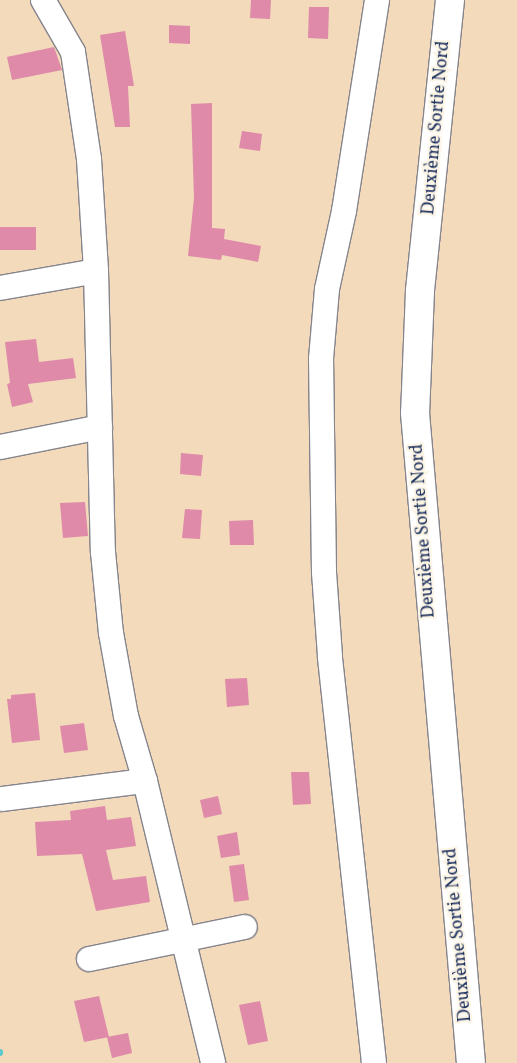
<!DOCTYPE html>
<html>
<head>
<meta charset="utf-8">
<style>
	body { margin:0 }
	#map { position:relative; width:517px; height:1063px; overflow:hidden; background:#f2dabb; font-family:Vollkorn,serif }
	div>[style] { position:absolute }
	.stream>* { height:6px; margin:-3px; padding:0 3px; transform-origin:3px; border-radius:3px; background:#5cc9cf }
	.building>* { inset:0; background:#de8aa8 }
	.roads { filter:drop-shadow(1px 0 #86848c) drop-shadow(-1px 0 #86848c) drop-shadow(0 1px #86848c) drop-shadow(0 -1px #86848c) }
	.street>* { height:24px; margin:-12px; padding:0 12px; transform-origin:12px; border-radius:12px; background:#fff }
	.primary>* { height:28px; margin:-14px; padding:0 14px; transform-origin:14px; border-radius:14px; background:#fff }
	span { translate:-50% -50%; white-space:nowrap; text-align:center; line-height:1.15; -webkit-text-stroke:4.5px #fcf5e5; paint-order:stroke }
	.street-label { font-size:18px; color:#1b2f5e }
</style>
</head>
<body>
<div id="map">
	<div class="stream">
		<i style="left:0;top:1052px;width:1px;rotate:90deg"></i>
	</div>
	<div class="building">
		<i style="clip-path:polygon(251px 0,271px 0,270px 19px,250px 18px)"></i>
		<i style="clip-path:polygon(309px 7px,329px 7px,328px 39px,308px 38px)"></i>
		<i style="clip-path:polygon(169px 25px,190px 26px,190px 44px,169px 43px)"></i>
		<i style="clip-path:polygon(125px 31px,134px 86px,128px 86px,130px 127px,115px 127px,100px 35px)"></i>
		<i style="clip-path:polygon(54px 47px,62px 70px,12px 80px,7px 57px)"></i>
		<i style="clip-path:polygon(212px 103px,212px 228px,225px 229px,224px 239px,261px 246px,258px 262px,222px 255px,221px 260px,188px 256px,194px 198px,191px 104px)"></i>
		<i style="clip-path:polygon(242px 131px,262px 134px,260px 151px,239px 148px)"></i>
		<i style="clip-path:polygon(0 227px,36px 227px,36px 250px,0 250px)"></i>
		<i style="clip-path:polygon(36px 339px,39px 362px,73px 358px,76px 378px,28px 384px,33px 402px,12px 407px,7px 384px,10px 383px,5px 342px)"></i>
		<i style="clip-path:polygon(181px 453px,203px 455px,201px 476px,180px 474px)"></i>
		<i style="clip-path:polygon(85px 502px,88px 536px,63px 538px,60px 503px)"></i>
		<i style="clip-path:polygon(185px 509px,202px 510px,200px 539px,182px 538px)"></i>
		<i style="clip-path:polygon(253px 520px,254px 545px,230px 545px,229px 521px)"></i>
		<i style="clip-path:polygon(247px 678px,249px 705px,227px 707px,225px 679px)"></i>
		<i style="clip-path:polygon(35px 693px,40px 740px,12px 743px,7px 699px,11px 699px,11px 695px)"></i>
		<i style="clip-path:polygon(84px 723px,88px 750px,64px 753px,60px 726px)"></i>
		<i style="clip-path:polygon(291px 772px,309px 772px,311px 804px,293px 805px)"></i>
		<i style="clip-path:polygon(218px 796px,222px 814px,204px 818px,200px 800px)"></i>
		<i style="clip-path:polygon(105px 806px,107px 820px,131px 817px,136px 846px,106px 850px,113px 880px,146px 876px,150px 902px,96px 911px,82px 854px,37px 856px,35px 822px,71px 820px,70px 811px)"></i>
		<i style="clip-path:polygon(237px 832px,240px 855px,221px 858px,217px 836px)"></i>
		<i style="clip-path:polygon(244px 864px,249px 900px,234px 902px,229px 866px)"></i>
		<i style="clip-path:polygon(99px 996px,109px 1037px,84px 1042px,74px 1001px)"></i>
		<i style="clip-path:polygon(260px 1001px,268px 1041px,248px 1045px,239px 1005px)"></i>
		<i style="clip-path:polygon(128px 1033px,132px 1053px,112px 1058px,107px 1037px)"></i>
	</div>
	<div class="roads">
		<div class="street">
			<i style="left:43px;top:0;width:60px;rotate:60deg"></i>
			<i style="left:73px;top:52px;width:108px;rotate:81.5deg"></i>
			<i style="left:89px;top:159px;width:112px;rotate:86.4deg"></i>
			<i style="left:96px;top:271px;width:281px;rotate:88.6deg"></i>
			<i style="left:103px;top:552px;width:81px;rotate:84.4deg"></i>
			<i style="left:111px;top:633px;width:84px;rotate:79.8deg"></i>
			<i style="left:126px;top:716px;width:68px;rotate:73.7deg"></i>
			<i style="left:145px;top:781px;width:290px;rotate:76.4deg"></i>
			<i style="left:0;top:288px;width:97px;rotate:-10deg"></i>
			<i style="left:0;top:447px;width:102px;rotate:-11.3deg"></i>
			<i style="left:2px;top:799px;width:144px;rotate:-7.2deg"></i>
			<i style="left:89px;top:959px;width:159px;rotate:-11.6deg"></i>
			<i style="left:374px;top:1063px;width:409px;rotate:-96.2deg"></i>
			<i style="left:330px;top:656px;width:84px;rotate:-94.1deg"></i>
			<i style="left:324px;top:572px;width:213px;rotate:-90.8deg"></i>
			<i style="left:321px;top:359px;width:70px;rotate:-85.1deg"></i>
			<i style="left:327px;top:289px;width:80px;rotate:-77.7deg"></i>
			<i style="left:344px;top:211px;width:214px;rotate:-81.1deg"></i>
		</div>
		<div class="primary">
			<i style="left:450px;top:0;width:293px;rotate:95.9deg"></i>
			<i style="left:420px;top:291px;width:122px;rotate:92.3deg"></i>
			<i style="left:415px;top:413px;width:652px;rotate:85.08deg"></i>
		</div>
	</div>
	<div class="street-label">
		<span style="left:437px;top:128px;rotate:-85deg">Deuxième Sortie Nord</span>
		<span style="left:424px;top:531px;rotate:-94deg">Deuxième Sortie Nord</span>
		<span style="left:459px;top:935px;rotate:-95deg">Deuxième Sortie Nord</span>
	</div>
</div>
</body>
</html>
